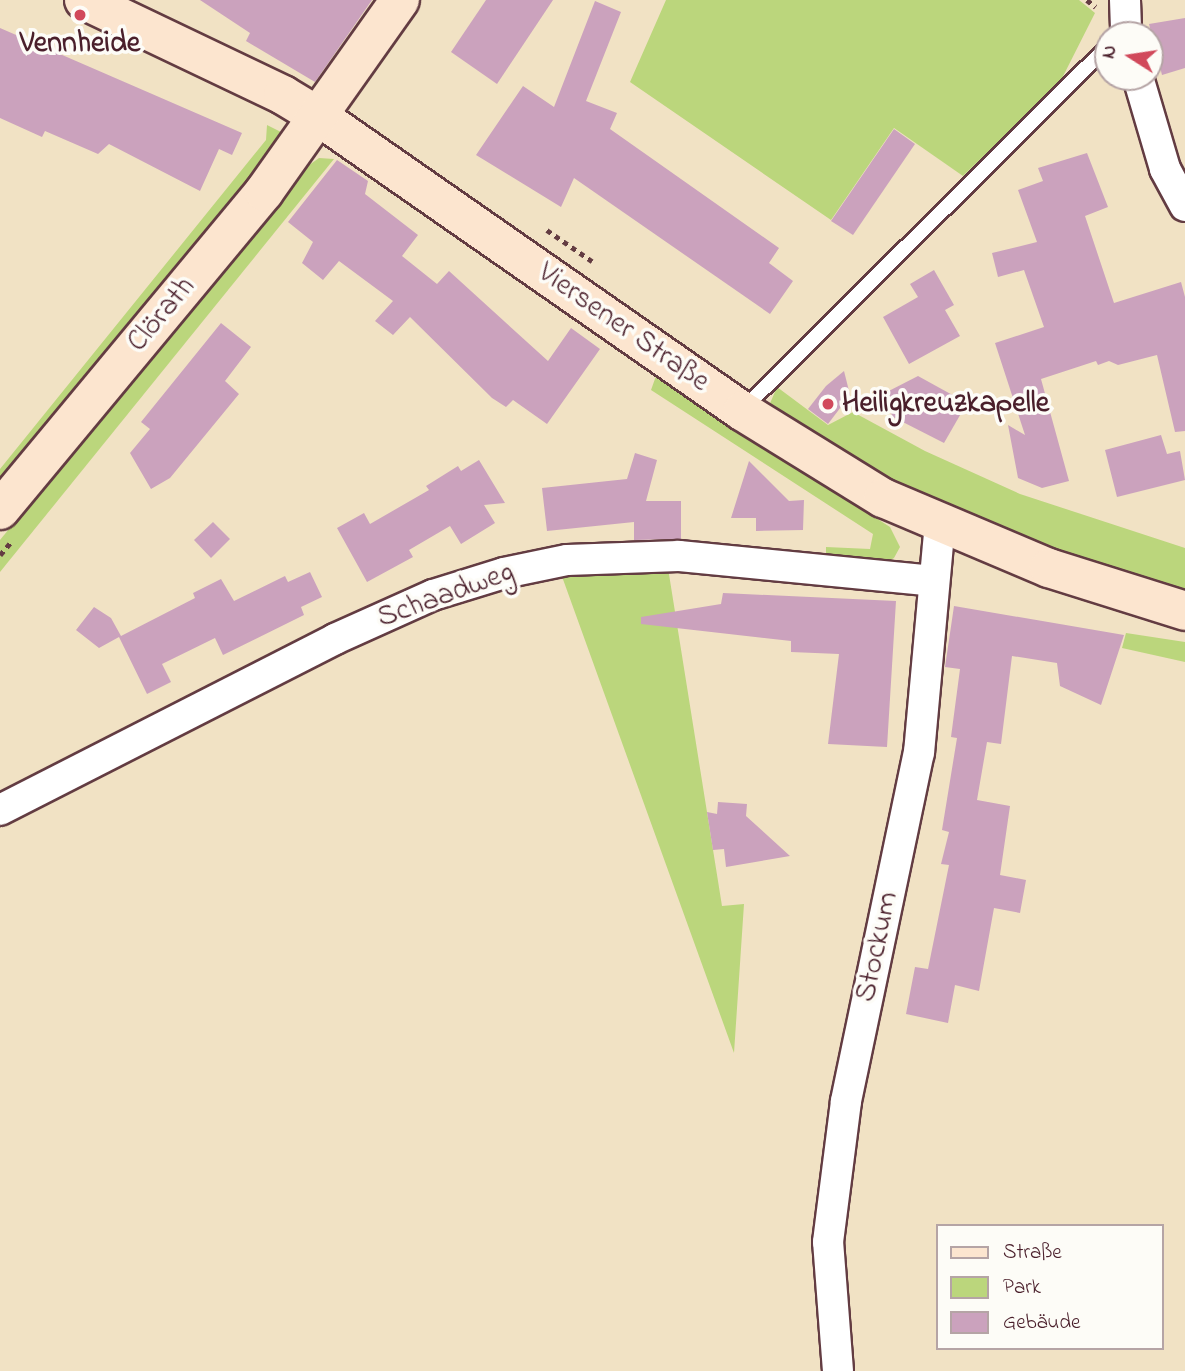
<!DOCTYPE html>
<html>
<head>
<meta charset="utf-8">
<style>
	body { margin:0 }
	#map { position:relative; width:1185px; height:1371px; overflow:hidden; background:#f1e2c4; font-family:"Indie Flower",sans-serif }
	div>[style] { position:absolute }
	.green>* { inset:0; background:#bbd67c }
	.building>* { inset:0; background:#cba2bd }
	.path>* { height:4.5px; margin-top:-2.25px; transform-origin:0; background:repeating-linear-gradient(90deg,#633c42 0 5px,transparent 0 10px) }
	.roads { filter:drop-shadow(2px 0 #633c42) drop-shadow(-2px 0 #633c42) drop-shadow(0 2px #633c42) drop-shadow(0 -2px #633c42) }
	.lane>* { height:14px; margin:-7px; padding:0 7px; transform-origin:7px; border-radius:7px; background:#fff }
	.street>* { height:30px; margin:-15px; padding:0 15px; transform-origin:15px; border-radius:15px; background:#fff }
	.secondary>* { height:38px; margin:-19px; padding:0 19px; transform-origin:19px; border-radius:19px; background:#fce5cf }
	.dots>* { width:19px; height:19px; translate:-50% -50%; box-sizing:border-box; border:4px solid #fdfcf7; border-radius:50% }
	span { translate:-50% -50%; white-space:nowrap; text-align:center; line-height:1.15; -webkit-text-stroke:7px #fdfcf7; paint-order:stroke }
	.poi-label { font-size:30px; color:#4a1f2b; font-weight:700 }
	.left { translate:0 -50%; text-align:left }
	.street-label { font-size:30px; color:#4a1f2b }
	.legend { position:absolute; left:936px; top:1224px; width:228px; height:126px; box-sizing:border-box; background:#fdfcf7; border:2px solid #b5a4a5; margin:0; padding:9px 12px; list-style:none; font-size:21px; color:#4a1f2b }
	.legend li { display:flex; align-items:center; gap:14px; height:35px }
	.legend b { width:35px; border:2px solid #b5a4a5 }
	.north { position:absolute; left:1094px; top:21px; width:70px; height:70px; box-sizing:border-box; background:#fdfcf7; border:2px solid #b5a4a5; border-radius:50%; rotate:282deg; font-size:19px; font-weight:700; line-height:28px; text-align:center; color:#4a1f2b }
	.north::after { content:''; display:block; margin:auto; width:24px; height:32px; background:#d1495b; clip-path:polygon(50% 0,100% 100%,50% 72%,0 100%) }
</style>
</head>
<body>
<div id="map">
	<div class="green">
		<i style="clip-path:polygon(666px 0,1079px 0,1095px 13px,1047px 108px,1038px 103px,963px 176px,894px 128px,831px 220px,630px 82px)"></i>
		<i style="clip-path:polygon(267px 125px,285px 134px,272px 161px,0 490px,0 469px,266px 140px)"></i>
		<i style="clip-path:polygon(319px 158px,334px 159px,0 572px,0 540px,305px 168px)"></i>
		<i style="clip-path:polygon(656px 376px,890px 527px,900px 547px,894px 558px,883px 564px,826px 560px,826px 547px,870px 549px,873px 534px,651px 390px)"></i>
		<i style="clip-path:polygon(777px 387px,828px 425px,853px 412px,925px 451px,1020px 494px,1185px 548px,1185px 594px,1059px 556px,926px 499px,768px 408px)"></i>
		<i style="clip-path:polygon(668px 568px,722px 906px,744px 904px,734px 1053px,560px 571px)"></i>
		<i style="clip-path:polygon(1126px 633px,1185px 642px,1185px 662px,1122px 648px)"></i>
	</div>
	<div class="building">
		<i style="clip-path:polygon(200px 0,372px 0,315px 82px,246px 41px,250px 33px)"></i>
		<i style="clip-path:polygon(486px 0,553px 0,497px 84px,451px 52px)"></i>
		<i style="clip-path:polygon(595px 1px,621px 12px,586px 101px,617px 113px,610px 129px,779px 248px,769px 263px,793px 281px,770px 314px,574px 178px,561px 207px,476px 155px,523px 86px,554px 107px)"></i>
		<i style="clip-path:polygon(1185px 18px,1185px 68px,1162px 75px,1149px 24px)"></i>
		<i style="clip-path:polygon(0 28px,242px 133px,232px 155px,219px 149px,200px 191px,109px 144px,98px 154px,45px 131px,42px 137px,0 118px)"></i>
		<i style="clip-path:polygon(894px 129px,915px 144px,853px 235px,831px 221px)"></i>
		<i style="clip-path:polygon(1087px 153px,1108px 207px,1085px 216px,1114px 303px,1181px 282px,1185px 297px,1185px 431px,1175px 432px,1157px 355px,1118px 365px,1109px 361px,1098px 365px,1096px 361px,1041px 379px,1069px 481px,1042px 488px,1018px 478px,1008px 425px,1025px 435px,995px 343px,1044px 327px,1024px 270px,998px 277px,992px 253px,1037px 242px,1018px 190px,1043px 181px,1038px 168px)"></i>
		<i style="clip-path:polygon(337px 160px,368px 181px,365px 194px,418px 235px,402px 256px,437px 284px,449px 271px,548px 361px,571px 328px,600px 349px,547px 424px,513px 400px,506px 407px,492px 398px,410px 317px,393px 335px,375px 321px,393px 301px,339px 261px,323px 280px,302px 263px,313px 242px,288px 222px)"></i>
		<i style="clip-path:polygon(934px 270px,954px 305px,945px 310px,960px 336px,909px 364px,883px 317px,918px 297px,910px 284px)"></i>
		<i style="clip-path:polygon(221px 323px,251px 347px,225px 381px,239px 394px,170px 478px,151px 489px,130px 453px,150px 429px,141px 422px)"></i>
		<i style="clip-path:polygon(844px 371px,850px 395px,828px 424px,808px 409px,826px 386px)"></i>
		<i style="clip-path:polygon(918px 376px,967px 403px,944px 443px,893px 417px,881px 395px)"></i>
		<i style="clip-path:polygon(1161px 435px,1167px 454px,1180px 451px,1185px 480px,1117px 497px,1105px 450px)"></i>
		<i style="clip-path:polygon(635px 453px,657px 460px,646px 501px,681px 501px,681px 539px,634px 540px,634px 522px,547px 531px,542px 488px,627px 479px)"></i>
		<i style="clip-path:polygon(479px 460px,505px 503px,484px 505px,495px 523px,461px 544px,450px 526px,409px 550px,413px 557px,367px 582px,337px 528px,364px 513px,370px 524px,429px 490px,426px 486px,458px 466px,461px 471px)"></i>
		<i style="clip-path:polygon(749px 461px,789px 501px,804px 500px,803px 530px,756px 531px,756px 518px,731px 518px)"></i>
		<i style="clip-path:polygon(213px 522px,230px 539px,211px 558px,194px 540px)"></i>
		<i style="clip-path:polygon(310px 572px,322px 597px,301px 607px,304px 615px,223px 655px,215px 638px,162px 664px,171px 682px,147px 694px,119px 637px,99px 648px,76px 630px,94px 607px,111px 618px,121px 636px,195px 598px,193px 593px,221px 579px,234px 601px,285px 576px,288px 582px)"></i>
		<i style="clip-path:polygon(723px 593px,896px 601px,887px 747px,828px 744px,839px 654px,791px 652px,791px 641px,641px 624px,641px 617px,721px 604px)"></i>
		<i style="clip-path:polygon(954px 606px,1124px 635px,1101px 705px,1060px 686px,1057px 663px,1012px 656px,1001px 744px,987px 742px,977px 800px,1010px 806px,1000px 875px,1026px 880px,1020px 913px,994px 908px,979px 991px,955px 985px,948px 1023px,906px 1014px,915px 967px,928px 969px,949px 865px,941px 864px,949px 832px,942px 830px,957px 738px,951px 737px,960px 669px,945px 667px)"></i>
		<i style="clip-path:polygon(718px 802px,747px 804px,746px 816px,790px 856px,726px 867px,724px 849px,713px 850px,707px 812px,717px 814px)"></i>
	</div>
	<div class="path">
		<i style="left:1087px;top:0;width:11px;rotate:38deg"></i>
		<i style="left:547px;top:230px;width:55px;rotate:34.6deg"></i>
		<i style="left:0;top:555px;width:17px;rotate:-50deg"></i>
	</div>
	<div class="roads">
		<div class="lane">
			<i style="left:742px;top:410px;width:516px;rotate:-44.84deg"></i>
		</div>
		<div class="street">
			<i style="left:1125px;top:0;width:35px;rotate:88deg"></i>
			<i style="left:1138px;top:77px;width:96px;rotate:73.6deg"></i>
			<i style="left:1165px;top:169px;width:42px;rotate:61.6deg"></i>
			<i style="left:0;top:810px;width:376px;rotate:-27deg"></i>
			<i style="left:335px;top:639px;width:107px;rotate:-24.2deg"></i>
			<i style="left:433px;top:595px;width:74px;rotate:-17.2deg"></i>
			<i style="left:504px;top:573px;width:64px;rotate:-11.7deg"></i>
			<i style="left:567px;top:560px;width:112px;rotate:-2deg"></i>
			<i style="left:679px;top:556px;width:256px;rotate:5.6deg"></i>
			<i style="left:838px;top:1371px;width:129px;rotate:-94.4deg"></i>
			<i style="left:828px;top:1242px;width:142px;rotate:-82.7deg"></i>
			<i style="left:846px;top:1101px;width:356px;rotate:-78.2deg"></i>
			<i style="left:919px;top:753px;width:230px;rotate:-84.8deg"></i>
		</div>
		<div class="secondary">
			<i style="left:84px;top:0;width:221px;rotate:25.5deg"></i>
			<i style="left:283px;top:95px;width:44px;rotate:31.2deg"></i>
			<i style="left:321px;top:118px;width:513px;rotate:34.84deg"></i>
			<i style="left:742px;top:411px;width:166px;rotate:31.7deg"></i>
			<i style="left:883px;top:498px;width:180px;rotate:22.9deg"></i>
			<i style="left:1049px;top:568px;width:143px;rotate:17.5deg"></i>
			<i style="left:0;top:510px;width:413px;rotate:-50.3deg"></i>
			<i style="left:264px;top:192px;width:235px;rotate:-54.7deg"></i>
		</div>
	</div>
	<div class="dots">
		<i style="left:80px;top:15px;background:#d1495b"></i>
		<i style="left:828px;top:404px;background:#d1495b"></i>
	</div>
	<div class="poi-label">
		<span style="left:80px;top:44px">Vennheide</span>
		<span class="left" style="left:842px;top:404px">Heiligkreuzkapelle</span>
	</div>
	<div class="street-label">
		<span style="left:162px;top:315px;rotate:-50deg">Clörath</span>
		<span style="left:623px;top:328px;rotate:35deg">Viersener Straße</span>
		<span style="left:446px;top:596px;rotate:-20deg">Schaadweg</span>
		<span style="left:878px;top:947px;rotate:-78deg">Stockum</span>
	</div>
	<ul class="legend">
	<li><b style="height:9px;background:#fce5cf"></b>Straße</li>
	<li><b style="height:19px;background:#bbd67c"></b>Park</li>
	<li><b style="height:19px;background:#cba2bd"></b>Gebäude</li>
	</ul>
	<div class="north">N</div>
</div>
</body>
</html>
